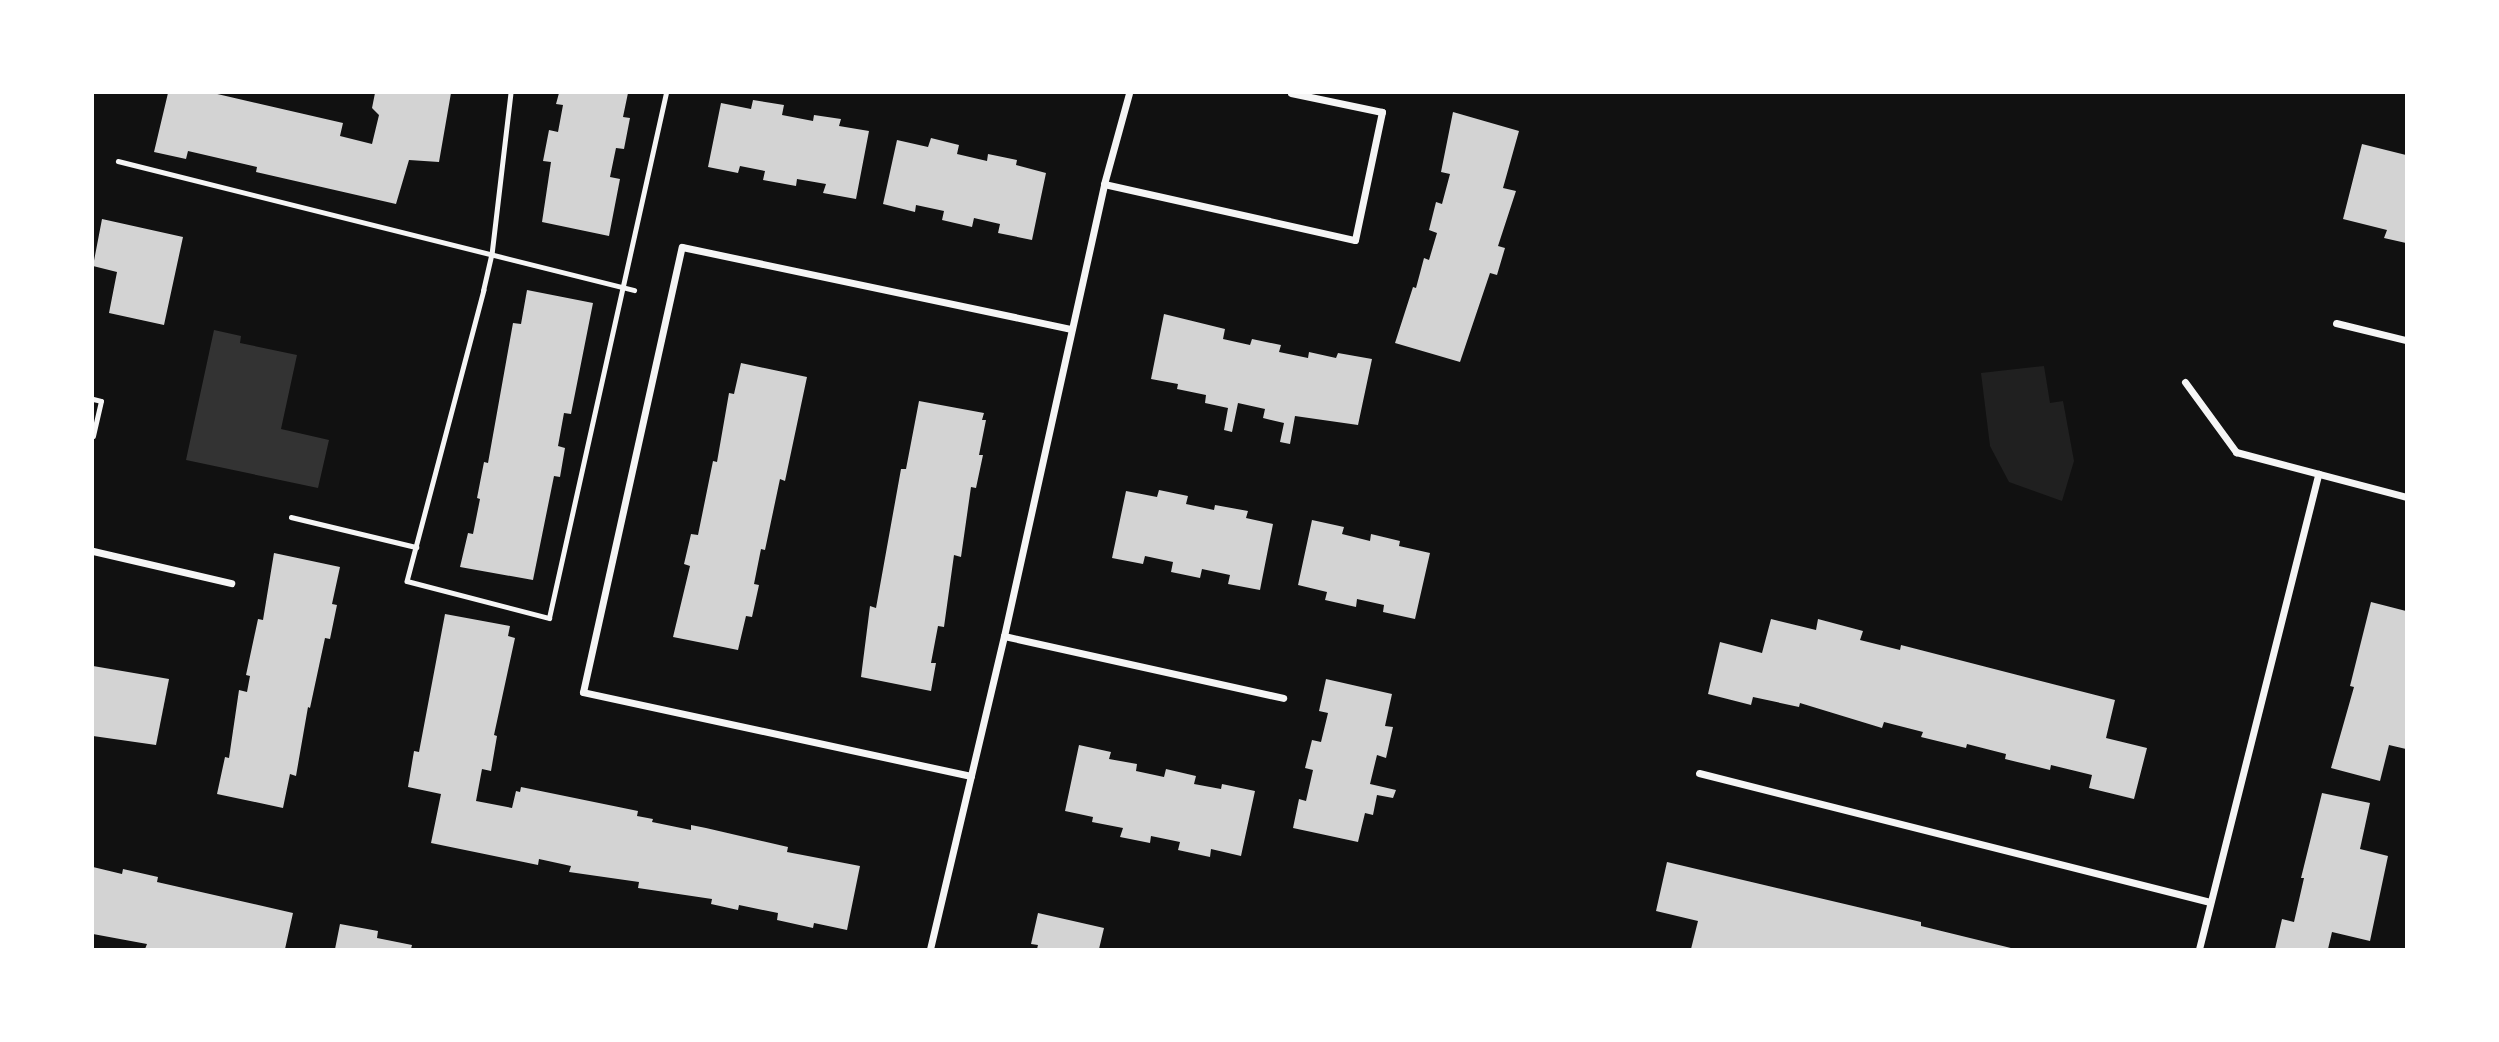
<!DOCTYPE html>
<html>
<head>
<meta charset="utf-8">
<style>
	body { margin:0 }
	#map { position:relative; width:2499px; height:1042px; overflow:hidden; background:#111; font-family:Inter,sans-serif }
	div>[style] { position:absolute }
	.green>* { inset:0; background:#202020 }
	.water>* { inset:0; background:#333 }
	.building>* { inset:0; background:#d3d3d3 }
	.path>* { height:4.5px; margin:-2.25px; padding:0 2.25px; transform-origin:2.25px; border-radius:2.25px; background:#f5f5f5 }
	.service>* { height:5px; margin:-2.5px; padding:0 2.5px; transform-origin:2.5px; border-radius:2.5px; background:#f5f5f5 }
	.minor>* { height:7px; margin:-3.5px; padding:0 3.5px; transform-origin:3.5px; border-radius:3.5px; background:#f5f5f5 }
	span { translate:-50% -50%; white-space:nowrap; text-align:center; line-height:1.15; -webkit-text-stroke:6px #fff; paint-order:stroke }
	.frame { position:absolute; inset:0; border:94px solid #fff; pointer-events:none }
</style>
</head>
<body>
<div id="map">
	<div class="green">
		<i style="clip-path:polygon(2044px 366px,2050px 403px,2063px 401px,2074px 461px,2062px 501px,2009px 482px,1990px 446px,1981px 373px)"></i>
	</div>
	<div class="water">
		<i style="clip-path:polygon(214px 330px,241px 336px,240px 343px,297px 355px,281px 429px,329px 440px,318px 488px,186px 460px)"></i>
	</div>
	<div class="building">
		<i style="clip-path:polygon(168px 93px,213px 93px,343px 123px,340px 136px,372px 144px,379px 115px,372px 108px,375px 93px,451px 93px,439px 162px,409px 160px,396px 204px,256px 172px,257px 167px,188px 151px,186px 159px,154px 152px)"></i>
		<i style="clip-path:polygon(559px 93px,628px 93px,623px 117px,630px 118px,624px 149px,616px 148px,610px 177px,620px 179px,609px 236px,542px 222px,551px 162px,543px 161px,549px 130px,558px 132px,563px 105px,556px 104px)"></i>
		<i style="clip-path:polygon(753px 100px,784px 105px,782px 115px,813px 121px,814px 115px,841px 119px,839px 126px,869px 131px,856px 199px,823px 193px,826px 184px,797px 179px,796px 186px,763px 180px,765px 171px,740px 166px,738px 173px,708px 167px,721px 103px,751px 109px)"></i>
		<i style="clip-path:polygon(1453px 112px,1519px 131px,1503px 188px,1516px 191px,1498px 246px,1505px 248px,1497px 275px,1490px 273px,1460px 362px,1395px 343px,1413px 287px,1416px 288px,1424px 258px,1429px 260px,1437px 233px,1429px 230px,1436px 202px,1442px 204px,1450px 174px,1441px 172px)"></i>
		<i style="clip-path:polygon(931px 138px,959px 145px,957px 154px,987px 161px,988px 154px,1017px 160px,1016px 165px,1046px 173px,1032px 240px,998px 233px,1000px 224px,974px 218px,972px 227px,942px 220px,944px 211px,916px 205px,915px 212px,883px 204px,897px 140px,928px 147px)"></i>
		<i style="clip-path:polygon(2362px 144px,2406px 155px,2406px 243px,2384px 238px,2387px 230px,2343px 219px)"></i>
		<i style="clip-path:polygon(102px 219px,183px 237px,164px 325px,109px 313px,117px 272px,93px 266px)"></i>
		<i style="clip-path:polygon(527px 290px,593px 303px,571px 414px,564px 413px,558px 446px,565px 448px,560px 477px,554px 476px,533px 580px,460px 567px,468px 533px,473px 534px,480px 499px,477px 498px,484px 462px,488px 463px,513px 323px,521px 324px)"></i>
		<i style="clip-path:polygon(1164px 314px,1225px 329px,1223px 339px,1250px 345px,1252px 339px,1281px 345px,1279px 352px,1308px 358px,1309px 352px,1336px 358px,1338px 353px,1372px 359px,1358px 425px,1295px 416px,1290px 444px,1280px 442px,1284px 423px,1263px 418px,1265px 409px,1238px 403px,1232px 432px,1224px 430px,1228px 408px,1205px 403px,1206px 395px,1177px 389px,1178px 384px,1151px 379px)"></i>
		<i style="clip-path:polygon(741px 363px,807px 377px,785px 481px,780px 479px,765px 550px,761px 549px,754px 584px,759px 585px,752px 617px,746px 616px,738px 650px,673px 637px,690px 566px,684px 564px,691px 534px,698px 535px,713px 461px,717px 462px,729px 393px,734px 394px)"></i>
		<i style="clip-path:polygon(919px 401px,984px 413px,982px 420px,986px 420px,979px 455px,983px 455px,976px 488px,971px 487px,961px 557px,954px 555px,944px 627px,938px 626px,931px 663px,936px 663px,931px 691px,861px 677px,870px 606px,876px 608px,901px 469px,906px 469px)"></i>
		<i style="clip-path:polygon(1159px 490px,1188px 496px,1186px 504px,1214px 510px,1215px 505px,1248px 511px,1246px 518px,1273px 524px,1260px 590px,1228px 584px,1230px 575px,1202px 569px,1200px 578px,1171px 572px,1173px 562px,1145px 556px,1143px 564px,1112px 558px,1126px 491px,1157px 497px)"></i>
		<i style="clip-path:polygon(1312px 520px,1344px 527px,1342px 534px,1370px 541px,1371px 534px,1400px 541px,1399px 546px,1430px 553px,1415px 619px,1383px 612px,1384px 605px,1357px 599px,1356px 607px,1325px 600px,1327px 592px,1298px 585px)"></i>
		<i style="clip-path:polygon(274px 553px,340px 567px,332px 604px,337px 605px,330px 639px,325px 638px,310px 708px,308px 707px,296px 776px,290px 774px,283px 808px,217px 794px,225px 757px,229px 758px,239px 690px,247px 692px,250px 676px,246px 675px,258px 619px,263px 620px)"></i>
		<i style="clip-path:polygon(2371px 602px,2406px 611px,2406px 749px,2389px 745px,2380px 781px,2331px 768px,2354px 687px,2350px 686px)"></i>
		<i style="clip-path:polygon(445px 614px,510px 626px,508px 636px,515px 638px,494px 735px,497px 736px,491px 771px,482px 769px,476px 801px,512px 808px,516px 791px,520px 792px,521px 787px,638px 811px,637px 816px,653px 819px,652px 822px,691px 830px,691px 825px,706px 828px,788px 847px,787px 852px,860px 866px,847px 930px,814px 923px,813px 928px,777px 920px,778px 913px,739px 905px,738px 910px,711px 904px,712px 899px,638px 888px,639px 882px,569px 872px,571px 866px,539px 859px,538px 865px,431px 843px,441px 794px,408px 787px,414px 751px,419px 752px)"></i>
		<i style="clip-path:polygon(1771px 619px,1816px 630px,1818px 619px,1863px 631px,1860px 640px,1900px 650px,1901px 645px,2115px 700px,2106px 738px,2147px 748px,2134px 799px,2089px 788px,2092px 775px,2051px 765px,2050px 770px,2005px 759px,2006px 754px,1967px 744px,1966px 748px,1921px 737px,1923px 732px,1884px 722px,1882px 728px,1800px 703px,1799px 707px,1753px 697px,1751px 705px,1708px 694px,1720px 642px,1762px 653px)"></i>
		<i style="clip-path:polygon(93px 666px,169px 679px,156px 745px,93px 736px)"></i>
		<i style="clip-path:polygon(1326px 679px,1392px 694px,1385px 726px,1393px 727px,1386px 758px,1377px 755px,1370px 784px,1396px 790px,1393px 798px,1377px 795px,1373px 815px,1365px 813px,1358px 842px,1293px 828px,1299px 799px,1306px 801px,1313px 770px,1305px 768px,1312px 740px,1321px 742px,1328px 713px,1319px 711px)"></i>
		<i style="clip-path:polygon(1079px 745px,1111px 752px,1109px 759px,1137px 764px,1136px 771px,1164px 777px,1166px 769px,1196px 776px,1194px 784px,1221px 789px,1222px 784px,1255px 791px,1241px 856px,1211px 849px,1210px 857px,1178px 850px,1180px 842px,1151px 836px,1150px 843px,1120px 837px,1123px 828px,1092px 822px,1093px 817px,1065px 811px)"></i>
		<i style="clip-path:polygon(2322px 793px,2370px 803px,2360px 849px,2388px 856px,2370px 941px,2332px 932px,2328px 949px,2275px 949px,2282px 919px,2294px 922px,2304px 878px,2301px 878px)"></i>
		<i style="clip-path:polygon(1667px 862px,1921px 922px,1921px 926px,2015px 949px,1691px 949px,1698px 921px,1656px 911px)"></i>
		<i style="clip-path:polygon(93px 867px,122px 874px,123px 869px,158px 877px,157px 882px,293px 913px,285px 949px,145px 949px,147px 944px,93px 934px)"></i>
		<i style="clip-path:polygon(1038px 913px,1104px 928px,1099px 949px,1037px 949px,1038px 945px,1031px 944px)"></i>
		<i style="clip-path:polygon(340px 924px,378px 931px,377px 938px,412px 945px,411px 949px,335px 949px)"></i>
	</div>
	<div class="path">
		<i style="left:511px;top:93px;width:162px;rotate:96.7deg"></i>
		<i style="left:492px;top:254px;width:37px;rotate:103deg"></i>
		<i style="left:484px;top:290px;width:301px;rotate:104.8deg"></i>
		<i style="left:407px;top:581px;width:147px;rotate:14.6deg"></i>
		<i style="left:549px;top:618px;width:538px;rotate:-77.44deg"></i>
		<i style="left:118px;top:161px;width:532px;rotate:14.04deg"></i>
		<i style="left:291px;top:517px;width:129px;rotate:13.5deg"></i>
	</div>
	<div class="service">
		<i style="left:93px;top:399px;width:8px;rotate:14deg"></i>
		<i style="left:101px;top:401px;width:36px;rotate:103deg"></i>
	</div>
	<div class="minor">
		<i style="left:1104px;top:184px;width:257px;rotate:12.6deg"></i>
		<i style="left:1355px;top:240px;width:131px;rotate:-78.1deg"></i>
		<i style="left:1382px;top:112px;width:93px;rotate:-168.2deg"></i>
		<i style="left:2336px;top:323px;width:72px;rotate:13.7deg"></i>
		<i style="left:2185px;top:382px;width:87px;rotate:53.9deg"></i>
		<i style="left:2236px;top:452px;width:176px;rotate:14.8deg"></i>
		<i style="left:93px;top:551px;width:142px;rotate:13.1deg"></i>
		<i style="left:1004px;top:636px;width:286px;rotate:12.5deg"></i>
		<i style="left:1699px;top:773px;width:527px;rotate:14.17deg"></i>
		<i style="left:971px;top:776px;width:397px;rotate:-167.8deg"></i>
		<i style="left:583px;top:692px;width:456px;rotate:-77.5deg"></i>
		<i style="left:682px;top:247px;width:398px;rotate:11.9deg"></i>
		<i style="left:930px;top:949px;width:322px;rotate:-76.7deg"></i>
		<i style="left:1004px;top:636px;width:463px;rotate:-77.5deg"></i>
		<i style="left:1104px;top:184px;width:94px;rotate:-74.6deg"></i>
		<i style="left:2199px;top:949px;width:490px;rotate:-75.9deg"></i>
	</div>
	<div class="frame"></div>
</div>
</body>
</html>
